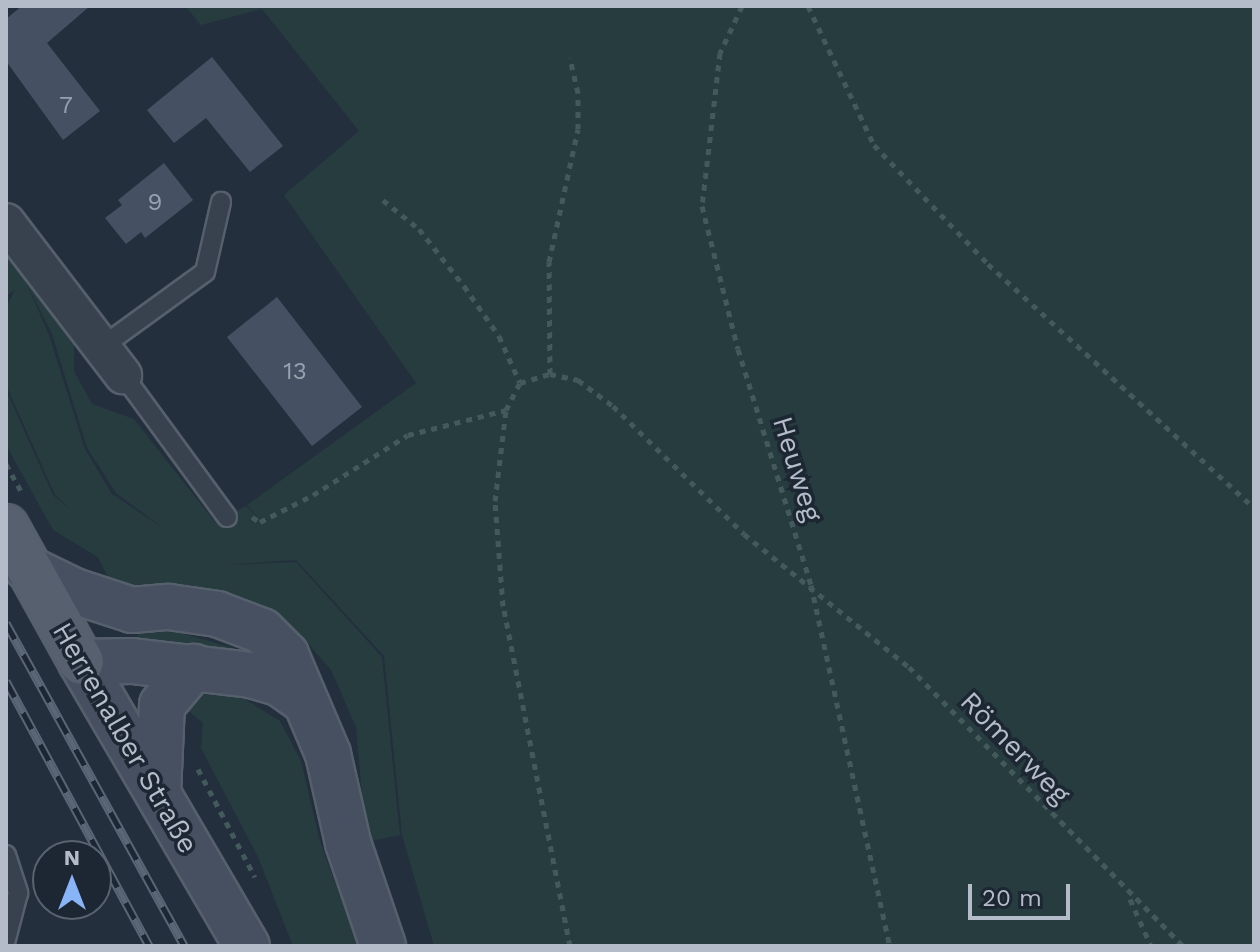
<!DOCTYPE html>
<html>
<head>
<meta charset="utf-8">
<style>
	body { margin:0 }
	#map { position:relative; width:1260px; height:952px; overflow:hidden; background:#242f3e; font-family:"Work Sans",sans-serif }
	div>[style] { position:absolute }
	.green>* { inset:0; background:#263c3f }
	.building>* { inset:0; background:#455162 }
	.path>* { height:5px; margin-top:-2.5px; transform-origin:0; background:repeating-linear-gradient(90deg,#44595c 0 6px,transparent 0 12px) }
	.roads { filter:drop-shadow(2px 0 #565f6c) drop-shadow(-2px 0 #565f6c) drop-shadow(0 2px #565f6c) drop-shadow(0 -2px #565f6c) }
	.lane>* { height:18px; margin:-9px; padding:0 9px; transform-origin:9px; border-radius:9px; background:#38414e }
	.street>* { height:36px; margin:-18px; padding:0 18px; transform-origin:18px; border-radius:18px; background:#38414e }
	.secondary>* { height:44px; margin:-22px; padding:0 22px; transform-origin:22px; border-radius:22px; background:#465061 }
	.primary>* { height:44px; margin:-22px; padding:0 22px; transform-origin:22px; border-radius:22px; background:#56606e }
	.rail>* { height:9px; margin-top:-4.5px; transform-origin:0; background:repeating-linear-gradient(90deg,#1d2633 0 18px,#5a6575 0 36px); box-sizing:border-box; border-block:2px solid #5a6575 }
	span { translate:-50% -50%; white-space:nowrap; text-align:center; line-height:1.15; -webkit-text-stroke:7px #1d2633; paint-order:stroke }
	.number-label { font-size:24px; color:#98a1af }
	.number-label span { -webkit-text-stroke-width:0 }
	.street-label { font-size:28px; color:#b4bcc9 }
	.frame { position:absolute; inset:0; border:8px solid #b4bcc9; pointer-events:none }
	.north { position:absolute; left:32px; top:840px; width:80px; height:80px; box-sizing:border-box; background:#1d2633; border:2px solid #59626f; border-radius:50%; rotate:0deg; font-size:22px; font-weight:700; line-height:32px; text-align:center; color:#b4bcc9 }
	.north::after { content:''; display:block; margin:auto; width:28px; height:36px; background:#8ab4f8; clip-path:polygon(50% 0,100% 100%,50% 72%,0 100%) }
	.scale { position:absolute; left:968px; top:884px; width:102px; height:36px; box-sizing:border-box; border:4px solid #b4bcc9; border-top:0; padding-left:10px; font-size:24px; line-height:28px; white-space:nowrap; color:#b4bcc9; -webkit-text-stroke:6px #1d2633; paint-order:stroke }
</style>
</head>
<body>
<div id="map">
	<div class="green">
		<i style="clip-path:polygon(evenodd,185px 6px,1254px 6px,1254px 946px,434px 946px,402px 835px,384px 656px,296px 560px,223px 565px,296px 562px,382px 657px,400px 835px,366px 842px,356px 727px,331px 670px,298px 632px,248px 601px,190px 585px,113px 587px,98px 557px,53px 530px,6px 445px,6px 390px,53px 495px,71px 510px,55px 495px,6px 385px,6px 307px,15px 290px,6px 295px,6px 241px,74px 326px,74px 371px,92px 404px,134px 419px,215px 522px,246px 506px,258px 518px,247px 505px,416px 383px,284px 195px,359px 131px,262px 9px,201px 25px,185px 6px,26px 282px,52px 334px,87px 448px,116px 493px,166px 530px,112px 494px,85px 449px,49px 335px,26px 282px)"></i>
		<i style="clip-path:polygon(167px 629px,237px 649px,238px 652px,141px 647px,137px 633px)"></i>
		<i style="clip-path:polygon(201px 689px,230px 690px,280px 721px,301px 761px,320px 841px,358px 946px,293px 946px,258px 857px,201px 748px,203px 723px,181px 705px)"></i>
	</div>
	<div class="building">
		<i style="clip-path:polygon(22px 6px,90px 6px,47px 43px,100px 111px,63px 140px,6px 61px,6px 19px)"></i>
		<i style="clip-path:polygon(212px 57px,283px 146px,250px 172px,206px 118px,174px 143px,147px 110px)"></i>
		<i style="clip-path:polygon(164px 163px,193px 200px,145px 238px,141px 232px,126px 244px,105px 218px,122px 205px,118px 200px)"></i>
		<i style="clip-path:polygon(277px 297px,362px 407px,312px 446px,227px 337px)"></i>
	</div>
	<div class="path">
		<i style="left:742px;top:6px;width:52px;rotate:115.1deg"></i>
		<i style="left:720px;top:53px;width:154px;rotate:96.7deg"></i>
		<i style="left:702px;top:206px;width:147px;rotate:75.9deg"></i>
		<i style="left:738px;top:349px;width:247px;rotate:72.8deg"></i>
		<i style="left:811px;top:585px;width:370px;rotate:77.7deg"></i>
		<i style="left:808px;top:6px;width:154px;rotate:64.6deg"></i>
		<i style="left:874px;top:145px;width:165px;rotate:46.2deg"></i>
		<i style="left:988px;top:264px;width:361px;rotate:42.5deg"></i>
		<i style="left:383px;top:200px;width:46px;rotate:38.9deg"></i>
		<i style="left:419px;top:229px;width:73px;rotate:51.7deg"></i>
		<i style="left:464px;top:286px;width:61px;rotate:55deg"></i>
		<i style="left:499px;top:336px;width:51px;rotate:65.9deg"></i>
		<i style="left:550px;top:374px;width:112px;rotate:-90.5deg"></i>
		<i style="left:549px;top:262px;width:136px;rotate:-77.7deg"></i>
		<i style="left:578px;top:129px;width:36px;rotate:-90deg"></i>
		<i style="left:578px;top:93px;width:36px;rotate:-103deg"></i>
		<i style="left:6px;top:464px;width:33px;rotate:61deg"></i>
		<i style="left:252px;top:517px;width:9px;rotate:32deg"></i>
		<i style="left:260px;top:522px;width:59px;rotate:-27deg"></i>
		<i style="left:313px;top:495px;width:112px;rotate:-32.3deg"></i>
		<i style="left:408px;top:435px;width:101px;rotate:-14.3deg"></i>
		<i style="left:198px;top:769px;width:122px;rotate:62.2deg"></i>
		<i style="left:1130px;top:899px;width:51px;rotate:65.9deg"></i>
		<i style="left:570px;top:946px;width:347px;rotate:-101.1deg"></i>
		<i style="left:503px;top:606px;width:105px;rotate:-94.4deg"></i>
		<i style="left:495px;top:501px;width:92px;rotate:-83.1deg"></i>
		<i style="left:506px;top:410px;width:30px;rotate:-63deg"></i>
		<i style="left:520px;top:383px;width:31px;rotate:-17deg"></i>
		<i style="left:550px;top:374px;width:29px;rotate:12deg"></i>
		<i style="left:578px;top:380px;width:44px;rotate:36.6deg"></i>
		<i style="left:613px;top:406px;width:183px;rotate:44.3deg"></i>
		<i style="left:744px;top:534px;width:212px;rotate:38.9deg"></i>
		<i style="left:909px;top:667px;width:391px;rotate:45.5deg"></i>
	</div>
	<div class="roads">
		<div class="lane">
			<i style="left:103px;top:346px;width:126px;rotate:-36deg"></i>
			<i style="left:205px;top:272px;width:72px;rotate:-77.1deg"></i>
			<i style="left:123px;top:375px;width:176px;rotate:53.8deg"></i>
			<i style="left:6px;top:855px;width:40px;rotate:72deg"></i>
			<i style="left:18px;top:893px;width:48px;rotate:104.6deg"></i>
		</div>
		<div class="street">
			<i style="left:6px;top:222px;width:193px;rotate:52.6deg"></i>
		</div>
		<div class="secondary">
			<i style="left:27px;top:568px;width:52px;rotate:26.1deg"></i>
			<i style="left:74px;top:591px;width:61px;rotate:18.1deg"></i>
			<i style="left:132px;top:610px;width:37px;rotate:-5deg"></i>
			<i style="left:169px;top:607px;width:49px;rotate:8.3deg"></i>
			<i style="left:217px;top:614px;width:48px;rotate:20.7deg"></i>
			<i style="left:262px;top:631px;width:34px;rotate:45deg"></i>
			<i style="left:286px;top:655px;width:108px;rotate:67deg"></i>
			<i style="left:328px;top:754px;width:91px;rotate:77.3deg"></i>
			<i style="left:348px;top:843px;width:109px;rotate:71.2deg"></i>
			<i style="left:81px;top:662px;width:329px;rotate:59.7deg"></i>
			<i style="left:81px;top:662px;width:51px;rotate:-1.1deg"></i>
			<i style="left:132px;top:661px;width:120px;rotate:6.7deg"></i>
			<i style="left:251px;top:675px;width:29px;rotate:16deg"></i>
			<i style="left:279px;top:683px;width:32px;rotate:35deg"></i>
			<i style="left:158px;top:793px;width:88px;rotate:-87.4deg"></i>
			<i style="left:162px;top:705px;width:50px;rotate:-49.9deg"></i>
		</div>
		<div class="primary">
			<i style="left:6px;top:527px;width:154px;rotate:60.9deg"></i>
		</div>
	</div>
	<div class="rail">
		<i style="left:6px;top:623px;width:369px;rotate:61.1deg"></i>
		<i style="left:6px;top:681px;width:301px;rotate:61.6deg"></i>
	</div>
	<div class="number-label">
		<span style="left:66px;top:106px">7</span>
		<span style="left:155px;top:203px">9</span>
		<span style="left:295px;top:372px">13</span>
	</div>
	<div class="street-label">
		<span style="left:797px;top:469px;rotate:73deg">Heuweg</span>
		<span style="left:125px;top:738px;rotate:60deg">Herrenalber Straße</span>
		<span style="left:1015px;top:748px;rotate:46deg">Römerweg</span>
	</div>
	<div class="frame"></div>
	<div class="north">N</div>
	<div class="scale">20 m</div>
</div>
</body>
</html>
